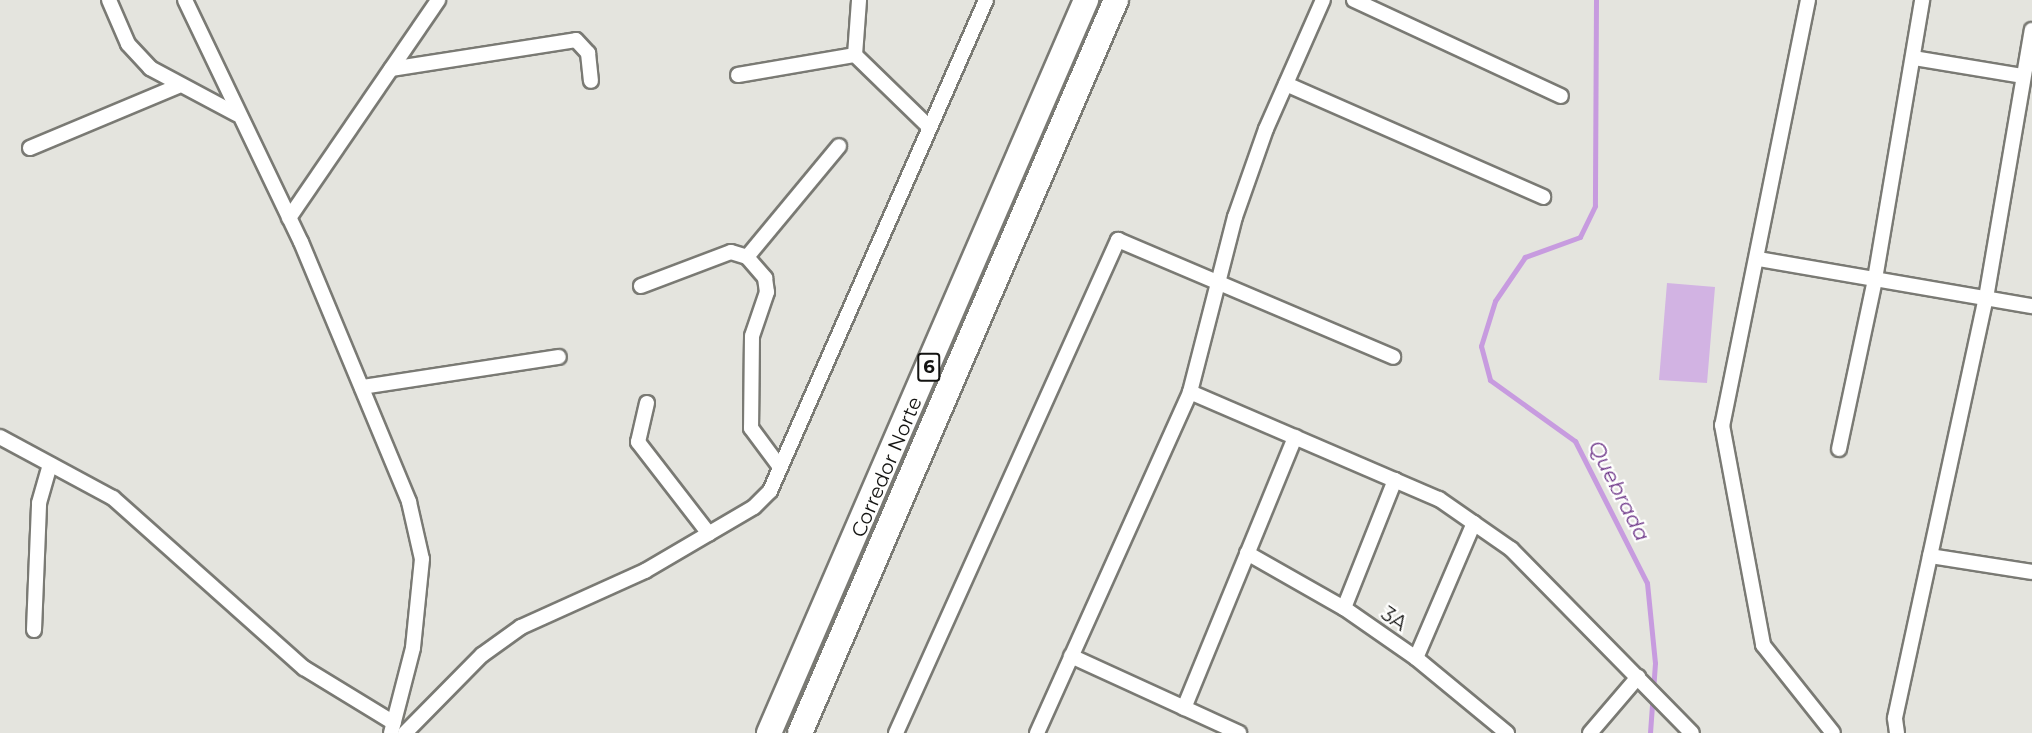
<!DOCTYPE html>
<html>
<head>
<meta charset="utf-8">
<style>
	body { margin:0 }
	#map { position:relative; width:2032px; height:733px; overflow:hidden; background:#e4e4de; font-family:Montserrat,sans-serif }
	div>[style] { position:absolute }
	.green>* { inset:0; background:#d2b3e3 }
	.stream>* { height:5px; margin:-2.5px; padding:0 2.5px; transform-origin:2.5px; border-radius:2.5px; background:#c79bdf }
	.roads { filter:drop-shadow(2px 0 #7a7a74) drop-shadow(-2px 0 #7a7a74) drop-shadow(0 2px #7a7a74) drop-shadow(0 -2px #7a7a74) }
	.street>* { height:14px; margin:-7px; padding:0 7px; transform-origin:7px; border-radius:7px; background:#fff }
	.highway>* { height:24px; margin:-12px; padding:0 12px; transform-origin:12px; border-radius:12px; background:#fff }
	span { translate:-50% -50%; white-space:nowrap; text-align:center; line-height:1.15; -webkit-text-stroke:4.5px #fffffe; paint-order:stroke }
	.shield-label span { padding:2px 4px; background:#fffffe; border:2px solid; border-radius:4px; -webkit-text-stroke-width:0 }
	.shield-label { font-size:18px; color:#141412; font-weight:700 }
	.street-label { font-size:20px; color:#141412 }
	.water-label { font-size:21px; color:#713b8b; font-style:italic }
</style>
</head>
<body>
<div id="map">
	<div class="green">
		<i style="clip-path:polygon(1667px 283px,1715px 287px,1707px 383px,1659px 380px)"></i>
	</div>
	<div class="stream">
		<i style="left:1596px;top:0;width:206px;rotate:90.3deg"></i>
		<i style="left:1595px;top:206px;width:34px;rotate:116deg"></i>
		<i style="left:1580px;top:237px;width:59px;rotate:160deg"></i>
		<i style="left:1525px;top:257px;width:53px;rotate:124.3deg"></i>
		<i style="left:1495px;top:301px;width:47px;rotate:107.3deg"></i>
		<i style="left:1481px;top:346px;width:35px;rotate:75deg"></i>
		<i style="left:1490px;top:380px;width:105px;rotate:35.7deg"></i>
		<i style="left:1575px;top:441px;width:159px;rotate:63.1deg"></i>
		<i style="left:1647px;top:583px;width:80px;rotate:84.3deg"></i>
		<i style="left:1655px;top:663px;width:70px;rotate:94.1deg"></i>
	</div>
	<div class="roads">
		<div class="street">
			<i style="left:109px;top:0;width:48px;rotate:66.6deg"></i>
			<i style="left:128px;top:44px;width:33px;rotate:47deg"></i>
			<i style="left:150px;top:68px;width:98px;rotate:28.1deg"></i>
			<i style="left:185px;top:0;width:268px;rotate:64.4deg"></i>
			<i style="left:301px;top:242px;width:282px;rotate:67.4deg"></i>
			<i style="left:409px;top:502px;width:58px;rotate:77.2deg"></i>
			<i style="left:422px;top:559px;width:89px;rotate:95.8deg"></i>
			<i style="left:413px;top:648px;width:88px;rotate:104.5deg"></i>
			<i style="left:1354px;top:0;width:228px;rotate:24.9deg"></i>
			<i style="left:1808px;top:0;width:434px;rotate:101.4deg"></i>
			<i style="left:1722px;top:425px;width:224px;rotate:79.4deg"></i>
			<i style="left:1763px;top:645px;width:112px;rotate:51.5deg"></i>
			<i style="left:855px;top:55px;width:55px;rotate:-85.8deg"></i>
			<i style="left:1914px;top:58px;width:110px;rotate:9.4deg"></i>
			<i style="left:391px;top:69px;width:187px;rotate:-8.9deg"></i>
			<i style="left:576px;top:40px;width:18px;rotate:47deg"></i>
			<i style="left:588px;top:53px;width:28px;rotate:84deg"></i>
			<i style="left:738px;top:75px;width:119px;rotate:-9.7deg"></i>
			<i style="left:855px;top:55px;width:103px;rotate:44.2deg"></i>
			<i style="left:1286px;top:84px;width:281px;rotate:23.7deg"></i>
			<i style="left:30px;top:148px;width:160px;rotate:-22.7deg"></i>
			<i style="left:289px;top:218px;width:264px;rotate:-55.6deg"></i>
			<i style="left:747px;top:257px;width:144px;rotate:-50.3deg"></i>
			<i style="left:1759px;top:259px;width:277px;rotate:9.8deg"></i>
			<i style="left:641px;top:286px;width:96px;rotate:-20.7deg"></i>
			<i style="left:731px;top:252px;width:17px;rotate:17deg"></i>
			<i style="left:747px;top:257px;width:28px;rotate:49deg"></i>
			<i style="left:765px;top:278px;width:14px;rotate:82deg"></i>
			<i style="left:767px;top:292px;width:46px;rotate:108.8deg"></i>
			<i style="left:752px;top:336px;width:92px;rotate:90.6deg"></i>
			<i style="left:751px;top:428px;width:49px;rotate:53.4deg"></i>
			<i style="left:362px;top:387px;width:199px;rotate:-8.7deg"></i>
			<i style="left:1190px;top:392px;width:271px;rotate:23.3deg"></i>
			<i style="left:1439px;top:499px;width:88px;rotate:34.8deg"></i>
			<i style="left:1511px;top:549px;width:258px;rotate:45.5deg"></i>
			<i style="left:647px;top:403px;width:40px;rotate:103deg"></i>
			<i style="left:638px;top:442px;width:116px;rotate:52.3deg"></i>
			<i style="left:0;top:437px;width:128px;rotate:28.4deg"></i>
			<i style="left:113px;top:498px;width:256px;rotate:41.7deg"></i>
			<i style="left:304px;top:668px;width:105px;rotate:31.4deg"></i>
			<i style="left:1839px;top:449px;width:174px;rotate:-78deg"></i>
			<i style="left:1875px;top:279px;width:283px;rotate:-80.4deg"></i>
			<i style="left:1247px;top:553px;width:112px;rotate:29.6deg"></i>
			<i style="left:1344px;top:608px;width:88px;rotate:34.8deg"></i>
			<i style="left:1416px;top:658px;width:118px;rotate:39.5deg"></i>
			<i style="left:1930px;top:556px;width:103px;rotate:8.9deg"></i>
			<i style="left:1344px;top:608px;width:138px;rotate:-68.3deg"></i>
			<i style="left:34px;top:630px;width:127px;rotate:-87.7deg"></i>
			<i style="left:39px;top:503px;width:40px;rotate:-74deg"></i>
			<i style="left:1071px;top:656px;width:185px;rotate:24.6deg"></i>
			<i style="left:1416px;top:658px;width:147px;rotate:-66.8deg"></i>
			<i style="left:1184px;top:708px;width:293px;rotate:-67.7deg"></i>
			<i style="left:405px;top:733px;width:110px;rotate:-45.4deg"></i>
			<i style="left:482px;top:655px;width:48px;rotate:-35.7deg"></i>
			<i style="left:521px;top:627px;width:136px;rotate:-24.3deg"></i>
			<i style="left:645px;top:571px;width:126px;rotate:-30.4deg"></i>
			<i style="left:754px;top:507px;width:23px;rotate:-45deg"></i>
			<i style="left:770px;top:491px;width:536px;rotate:-66.25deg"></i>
			<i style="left:896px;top:733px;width:541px;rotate:-65.76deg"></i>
			<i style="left:1118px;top:240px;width:299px;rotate:23deg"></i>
			<i style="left:1037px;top:733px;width:374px;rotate:-65.8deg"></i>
			<i style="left:1190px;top:392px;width:181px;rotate:-75.6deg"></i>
			<i style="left:1235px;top:217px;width:93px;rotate:-70.6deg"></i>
			<i style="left:1266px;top:129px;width:141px;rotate:-66.2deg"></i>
			<i style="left:1590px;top:733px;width:74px;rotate:-49.4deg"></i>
			<i style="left:1897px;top:733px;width:15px;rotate:-98deg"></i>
			<i style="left:1895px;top:718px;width:430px;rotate:-77.8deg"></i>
			<i style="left:1986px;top:298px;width:272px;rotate:-80.3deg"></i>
		</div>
		<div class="highway">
			<i style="left:769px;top:733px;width:799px;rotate:-66.61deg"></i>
			<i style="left:800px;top:733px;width:798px;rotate:-66.68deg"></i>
		</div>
	</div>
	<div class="shield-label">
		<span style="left:929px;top:367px">6</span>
	</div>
	<div class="street-label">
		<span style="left:887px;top:467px;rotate:-67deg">Corredor Norte</span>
		<span style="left:1394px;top:619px;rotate:35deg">3A</span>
	</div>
	<div class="water-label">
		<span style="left:1619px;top:491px;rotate:63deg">Quebrada</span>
	</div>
</div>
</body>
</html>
